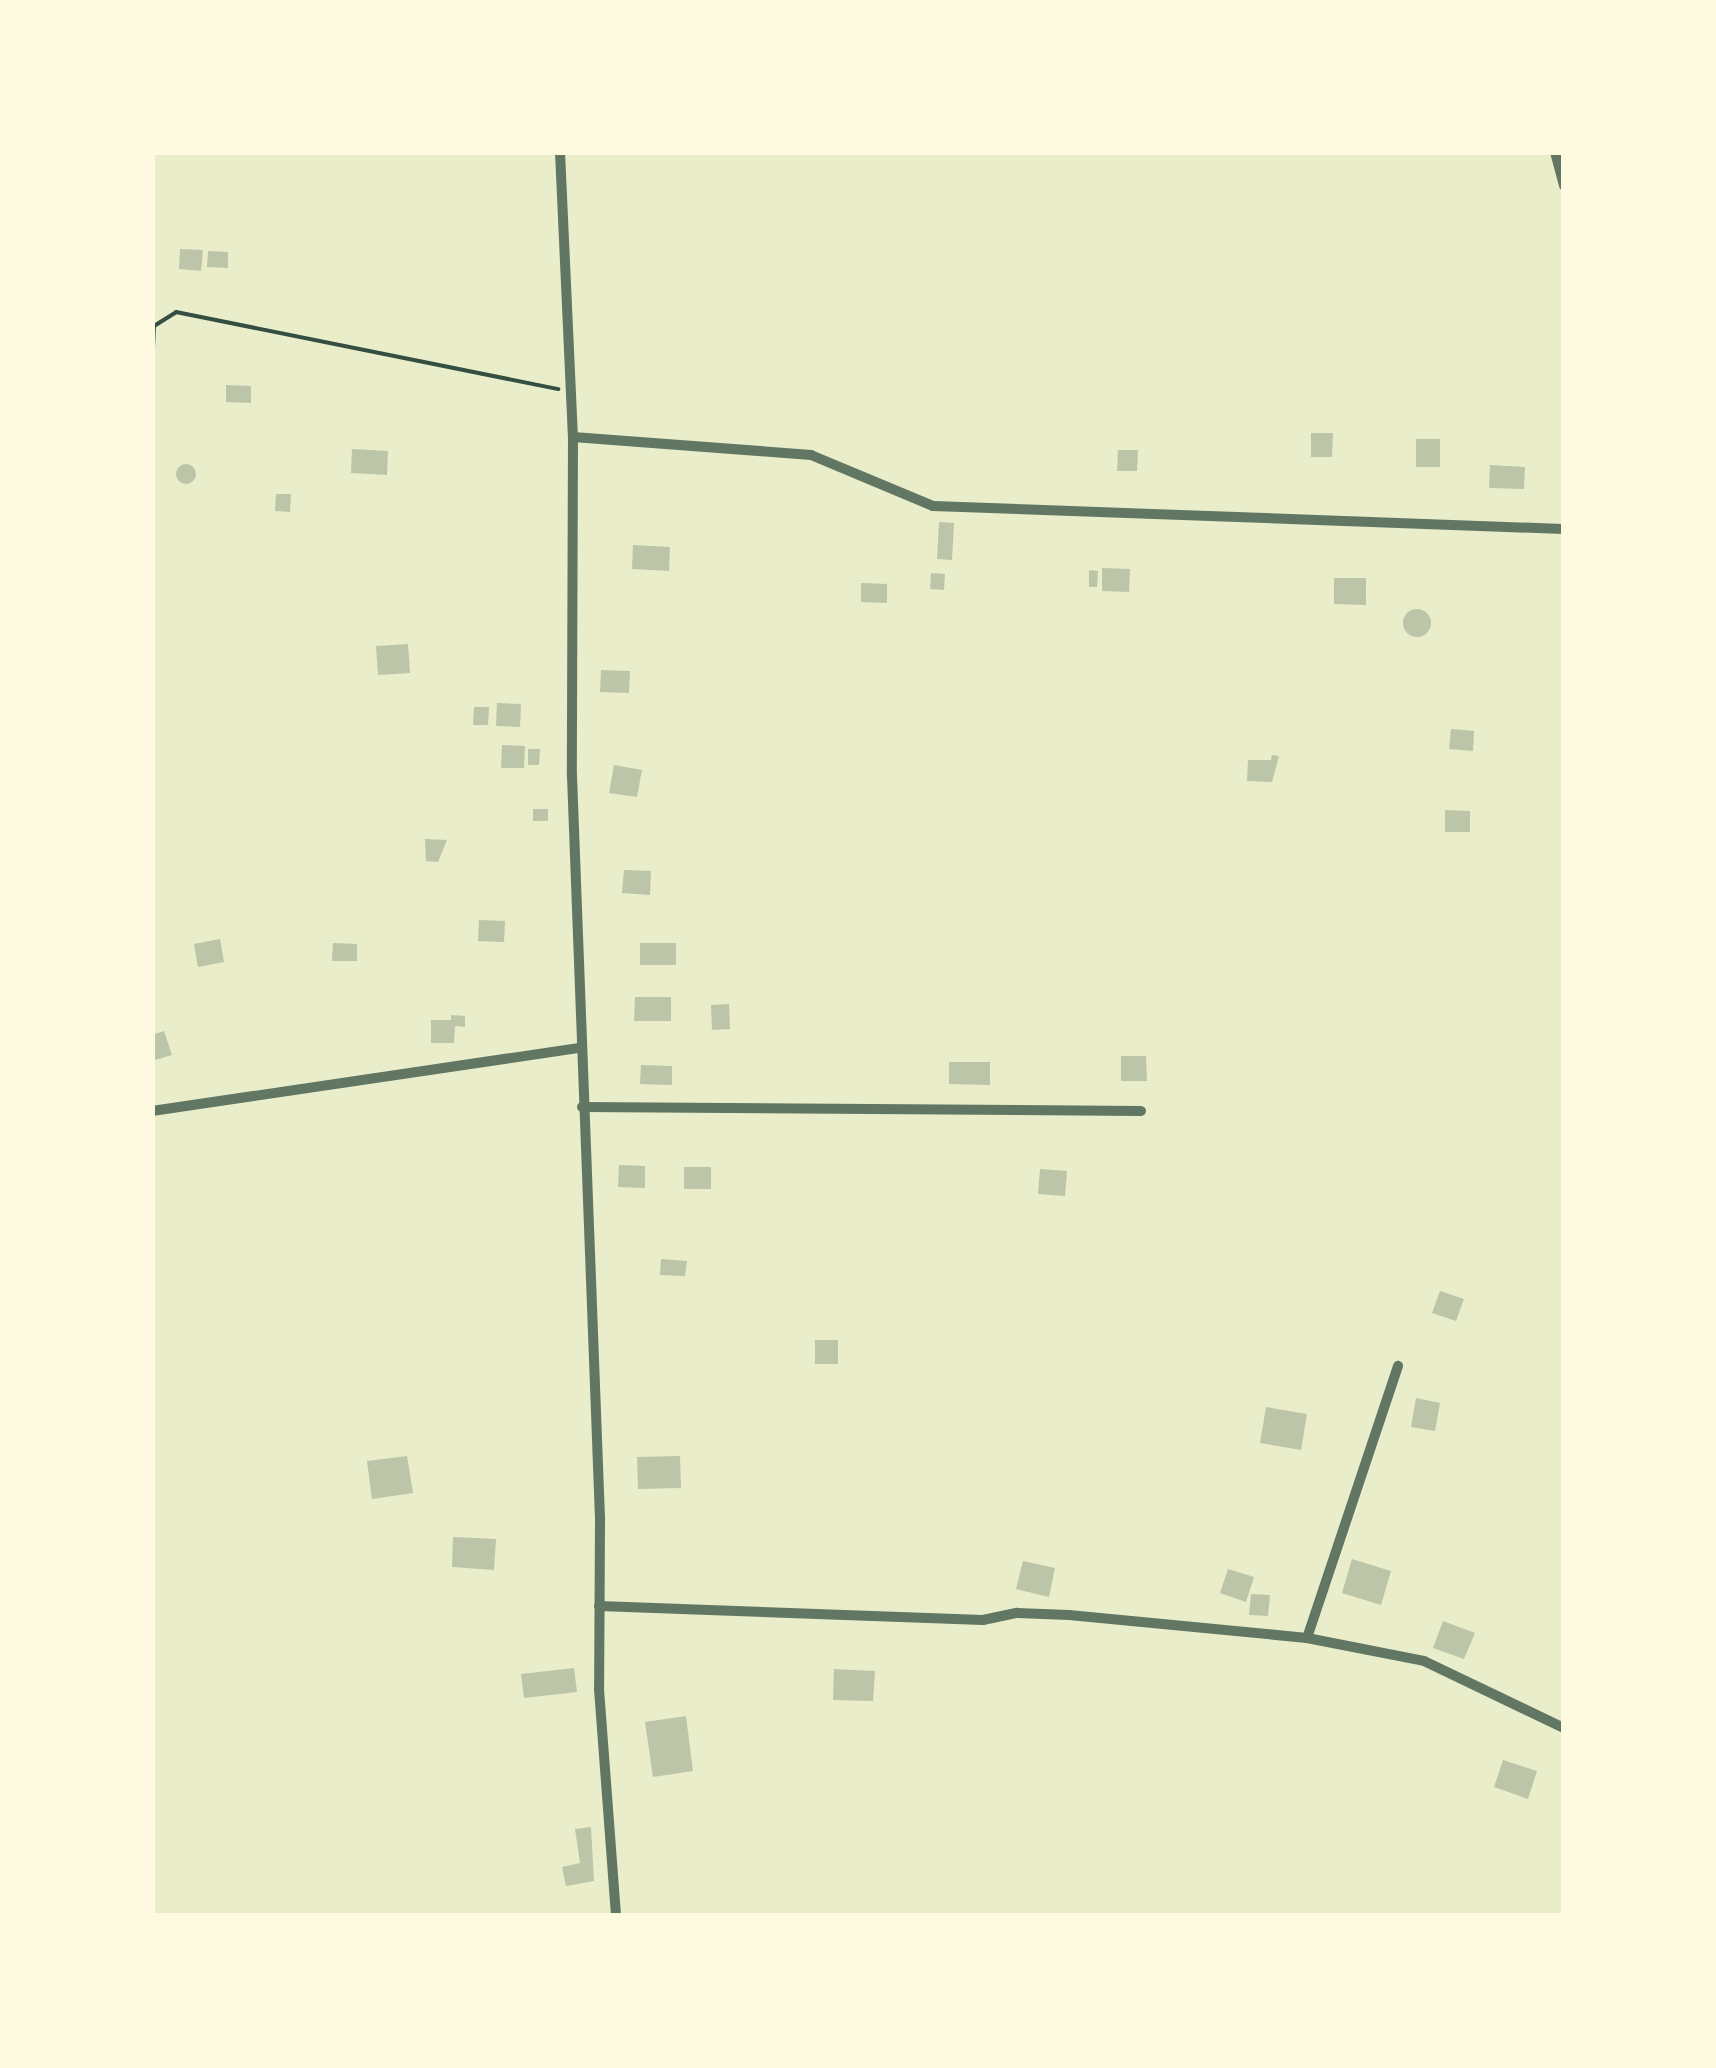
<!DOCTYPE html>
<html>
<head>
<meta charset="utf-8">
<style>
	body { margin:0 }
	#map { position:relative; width:1716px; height:2068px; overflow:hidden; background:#e9edc9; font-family:"Open Sans",sans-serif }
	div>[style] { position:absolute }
	.building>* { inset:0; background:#bcc5a7 }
	.round { border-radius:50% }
	.path>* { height:4px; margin:-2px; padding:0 2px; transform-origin:2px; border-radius:2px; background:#344e41 }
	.minor>* { height:10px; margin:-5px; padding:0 5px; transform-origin:5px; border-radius:5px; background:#617663 }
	span { translate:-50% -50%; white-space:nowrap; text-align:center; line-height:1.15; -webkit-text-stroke:10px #fefae0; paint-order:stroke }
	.frame { position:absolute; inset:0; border:155px solid #fefae0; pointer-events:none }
</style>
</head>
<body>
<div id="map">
	<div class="building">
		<i style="clip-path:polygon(180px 249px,203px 250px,201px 271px,179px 269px)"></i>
		<i style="clip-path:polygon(208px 251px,228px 252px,228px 268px,207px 267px)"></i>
		<i style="clip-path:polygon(226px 385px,251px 386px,251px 403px,226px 402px)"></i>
		<i style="clip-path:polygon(1311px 433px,1333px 433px,1332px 457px,1311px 457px)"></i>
		<i style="clip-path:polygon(1416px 439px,1440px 439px,1440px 467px,1416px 467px)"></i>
		<i style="clip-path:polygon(352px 449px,388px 451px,387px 475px,351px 473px)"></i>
		<i style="clip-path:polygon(1118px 450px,1138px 450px,1137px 471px,1117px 471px)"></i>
		<i class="round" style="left:176px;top:464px;width:20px;height:20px"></i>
		<i style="clip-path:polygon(1490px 465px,1525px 467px,1524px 489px,1489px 488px)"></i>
		<i style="clip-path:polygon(276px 494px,291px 494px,290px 512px,275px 511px)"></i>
		<i style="clip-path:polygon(939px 522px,954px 523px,952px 560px,937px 559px)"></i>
		<i style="clip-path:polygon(633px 545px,670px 547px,669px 571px,632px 569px)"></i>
		<i style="clip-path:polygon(1102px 568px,1130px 569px,1129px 592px,1102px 591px)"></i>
		<i style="clip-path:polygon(1089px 570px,1098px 571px,1097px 587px,1089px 587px)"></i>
		<i style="clip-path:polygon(931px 573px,945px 574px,944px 590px,930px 589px)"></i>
		<i style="clip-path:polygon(1334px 578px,1366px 578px,1366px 605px,1334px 604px)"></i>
		<i style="clip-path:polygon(861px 583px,887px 584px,887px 603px,861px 602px)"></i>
		<i class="round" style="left:1403px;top:609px;width:28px;height:28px"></i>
		<i style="clip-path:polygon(408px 644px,410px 673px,378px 675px,376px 646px)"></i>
		<i style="clip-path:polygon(601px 670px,630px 671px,629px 693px,600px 692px)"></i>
		<i style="clip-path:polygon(497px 703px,521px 704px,520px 727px,496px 726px)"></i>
		<i style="clip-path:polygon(474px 707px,489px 707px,488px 725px,473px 725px)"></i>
		<i style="clip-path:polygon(1451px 729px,1474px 731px,1473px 751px,1449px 749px)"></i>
		<i style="clip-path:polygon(502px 745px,525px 746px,524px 768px,501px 768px)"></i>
		<i style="clip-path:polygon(528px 749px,540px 749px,539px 765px,528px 765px)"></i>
		<i style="clip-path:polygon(1272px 755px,1279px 756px,1272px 782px,1247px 781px,1248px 760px,1271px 760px)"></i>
		<i style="clip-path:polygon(614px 765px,642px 770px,637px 797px,609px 793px)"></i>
		<i style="clip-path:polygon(533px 809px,548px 809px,548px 821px,533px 821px)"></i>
		<i style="clip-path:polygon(1445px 810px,1470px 811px,1470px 832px,1445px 832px)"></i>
		<i style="clip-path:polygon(425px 839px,447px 840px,438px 862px,426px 861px)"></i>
		<i style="clip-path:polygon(624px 870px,651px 871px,650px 895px,622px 893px)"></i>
		<i style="clip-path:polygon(479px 920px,505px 921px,504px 942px,478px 941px)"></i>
		<i style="clip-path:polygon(220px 939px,224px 962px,198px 967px,194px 944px)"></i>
		<i style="clip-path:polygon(333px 943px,357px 944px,357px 961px,332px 961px)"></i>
		<i style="clip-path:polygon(640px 943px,676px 943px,676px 965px,640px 965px)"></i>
		<i style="clip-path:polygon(635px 997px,671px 997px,671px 1021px,634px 1021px)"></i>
		<i style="clip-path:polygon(729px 1004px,730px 1029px,712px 1030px,711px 1005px)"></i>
		<i style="clip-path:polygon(451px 1015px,465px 1016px,465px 1027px,455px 1026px,454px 1043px,431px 1043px,431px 1020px,451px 1020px)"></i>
		<i style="clip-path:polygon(164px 1031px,172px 1055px,152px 1061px,152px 1035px)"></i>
		<i style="clip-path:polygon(1121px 1056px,1146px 1056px,1147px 1081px,1121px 1081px)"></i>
		<i style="clip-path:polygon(949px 1062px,990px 1062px,990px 1085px,949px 1084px)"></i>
		<i style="clip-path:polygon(641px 1065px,672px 1066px,672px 1085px,640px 1084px)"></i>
		<i style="clip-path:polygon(619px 1165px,645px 1166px,645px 1188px,618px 1187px)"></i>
		<i style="clip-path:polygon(684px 1167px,711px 1167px,711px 1189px,684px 1189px)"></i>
		<i style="clip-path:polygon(1040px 1169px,1067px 1171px,1065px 1196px,1038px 1194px)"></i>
		<i style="clip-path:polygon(661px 1259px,687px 1261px,685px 1276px,660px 1275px)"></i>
		<i style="clip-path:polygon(1440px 1291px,1464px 1299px,1456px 1321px,1432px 1313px)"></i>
		<i style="clip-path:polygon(815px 1340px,838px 1340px,838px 1364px,815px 1364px)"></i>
		<i style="clip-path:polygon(1416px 1398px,1440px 1403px,1435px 1431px,1411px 1427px)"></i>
		<i style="clip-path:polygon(1266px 1407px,1307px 1414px,1301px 1450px,1260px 1443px)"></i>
		<i style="clip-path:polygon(407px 1456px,413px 1493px,372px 1499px,367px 1461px)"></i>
		<i style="clip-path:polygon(680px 1456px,681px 1488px,638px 1489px,637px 1457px)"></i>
		<i style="clip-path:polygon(453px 1537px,496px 1539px,494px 1570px,452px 1567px)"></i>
		<i style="clip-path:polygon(1352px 1559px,1391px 1571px,1381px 1605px,1342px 1593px)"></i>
		<i style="clip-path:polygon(1023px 1561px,1055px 1568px,1049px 1597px,1016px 1589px)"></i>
		<i style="clip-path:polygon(1228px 1569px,1254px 1577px,1246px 1602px,1220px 1593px)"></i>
		<i style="clip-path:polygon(1251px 1594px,1270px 1595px,1268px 1616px,1249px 1615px)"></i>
		<i style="clip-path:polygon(1443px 1621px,1475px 1633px,1464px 1659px,1433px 1648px)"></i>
		<i style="clip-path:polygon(574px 1668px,577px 1692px,524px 1698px,521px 1674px)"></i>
		<i style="clip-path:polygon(834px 1669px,875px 1671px,873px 1701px,833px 1700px)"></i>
		<i style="clip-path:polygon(686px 1716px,693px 1771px,653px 1777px,645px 1722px)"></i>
		<i style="clip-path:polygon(1503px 1760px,1537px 1771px,1528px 1799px,1494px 1787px)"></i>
		<i style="clip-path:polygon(591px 1827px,594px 1881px,566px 1886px,562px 1867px,580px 1863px,575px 1829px)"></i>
	</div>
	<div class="path">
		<i style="left:152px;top:371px;width:45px;rotate:-87.5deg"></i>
		<i style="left:154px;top:326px;width:26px;rotate:-32deg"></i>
		<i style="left:176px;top:312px;width:390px;rotate:11.4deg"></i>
	</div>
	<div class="minor">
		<i style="left:560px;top:152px;width:285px;rotate:87.4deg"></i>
		<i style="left:573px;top:437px;width:339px;rotate:90.2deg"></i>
		<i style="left:572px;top:776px;width:744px;rotate:87.84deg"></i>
		<i style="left:600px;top:1519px;width:170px;rotate:90.3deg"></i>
		<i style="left:599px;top:1689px;width:228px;rotate:85.7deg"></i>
		<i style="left:1555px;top:152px;width:35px;rotate:75deg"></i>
		<i style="left:573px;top:437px;width:239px;rotate:4.3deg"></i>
		<i style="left:811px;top:455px;width:132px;rotate:22.7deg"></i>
		<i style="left:933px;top:506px;width:631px;rotate:2.09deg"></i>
		<i style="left:582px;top:1107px;width:559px;rotate:0.41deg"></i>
		<i style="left:152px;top:1111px;width:432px;rotate:-8.4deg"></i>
		<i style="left:599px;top:1606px;width:384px;rotate:2.1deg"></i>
		<i style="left:983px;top:1620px;width:35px;rotate:-12deg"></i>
		<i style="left:1017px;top:1613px;width:52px;rotate:2.2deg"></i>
		<i style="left:1069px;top:1615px;width:239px;rotate:5.5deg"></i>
		<i style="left:1307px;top:1638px;width:119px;rotate:11.1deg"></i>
		<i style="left:1424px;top:1661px;width:155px;rotate:25.6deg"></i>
		<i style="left:1307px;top:1638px;width:287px;rotate:-71.5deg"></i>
	</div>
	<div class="frame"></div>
</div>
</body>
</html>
